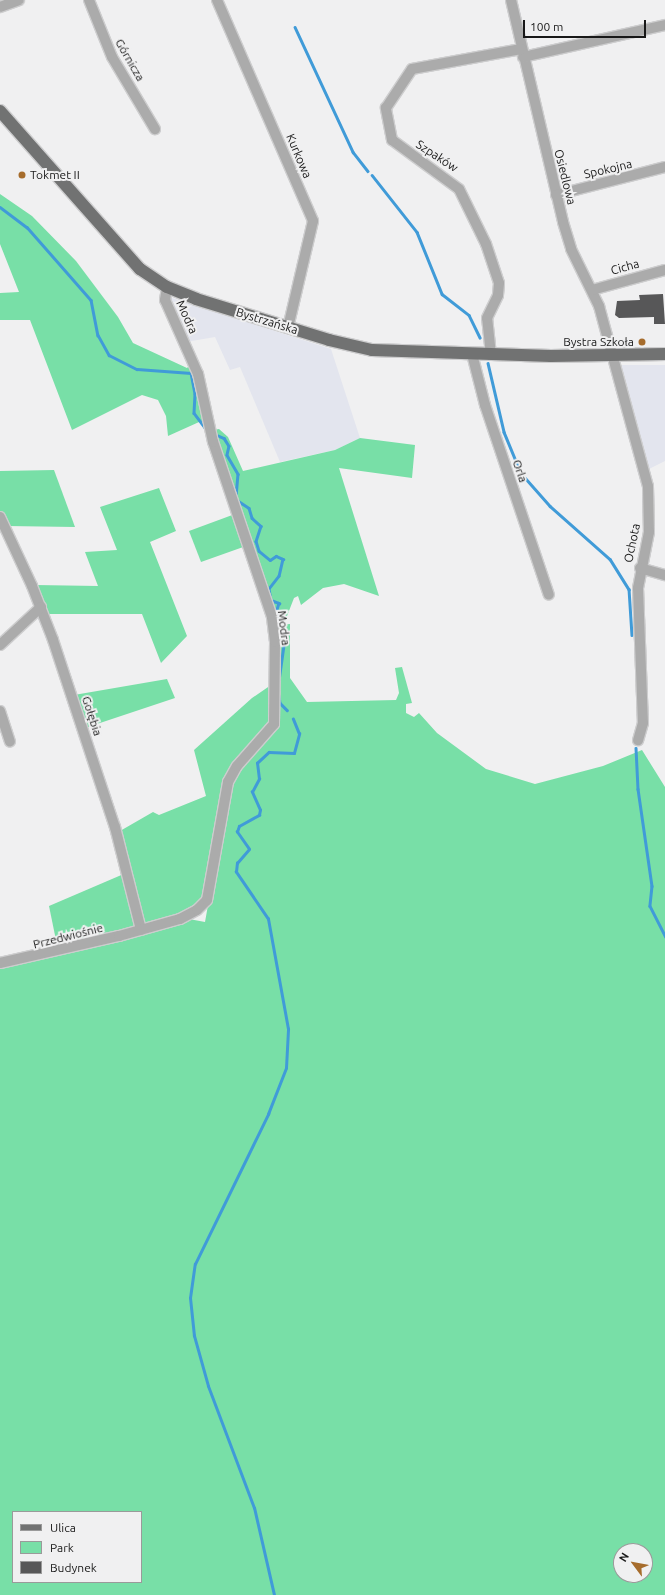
<!DOCTYPE html>
<html>
<head>
<meta charset="utf-8">
<style>
	body { margin:0 }
	#map { position:relative; width:665px; height:1595px; overflow:hidden; background:#f0f0f1; font-family:Ubuntu,sans-serif }
	div>[style] { position:absolute }
	.built>* { inset:0; background:#e3e5ee }
	.green>* { inset:0; background:#78dfa7 }
	.stream>* { height:2.5px; margin:-1.25px; padding:0 1.25px; transform-origin:1.25px; border-radius:1.25px; background:#409bd8 }
	.building>* { inset:0; background:#575758 }
	.roads { filter:drop-shadow(1px 0 #cdcdce) drop-shadow(-1px 0 #cdcdce) drop-shadow(0 1px #cdcdce) drop-shadow(0 -1px #cdcdce) }
	.minor>* { height:10px; margin:-5px; padding:0 5px; transform-origin:5px; border-radius:5px; background:#ababab }
	.major>* { height:12px; margin:-6px; padding:0 6px; transform-origin:6px; border-radius:6px; background:#717272 }
	.dots>* { width:11px; height:11px; translate:-50% -50%; box-sizing:border-box; border:2px solid #f0f0f1; border-radius:50% }
	span { translate:-50% -50%; white-space:nowrap; text-align:center; line-height:1.15; -webkit-text-stroke:4px #f0f0f1; paint-order:stroke }
	.street-label { font-size:12px; color:#181818 }
	.poi-label { font-size:12px; color:#181818 }
	.left { translate:0 -50%; text-align:left }
	.right { translate:-100% -50%; text-align:right }
	.legend { position:absolute; left:12px; top:1511px; width:130px; height:72px; box-sizing:border-box; background:#f0f0f1; border:1px solid #9a9a9a; margin:0; padding:5px 7px; list-style:none; font-size:12px; color:#181818 }
	.legend li { display:flex; align-items:center; gap:8px; height:20px }
	.legend b { width:20px; border:1px solid #9a9a9a }
	.north { position:absolute; left:613px; top:1543px; width:40px; height:40px; box-sizing:border-box; background:#f0f0f1; border:1px solid #9a9a9a; border-radius:50%; rotate:302deg; font-size:11px; font-weight:700; line-height:16px; text-align:center; color:#181818 }
	.north::after { content:''; display:block; margin:auto; width:14px; height:18px; background:#a66c2c; clip-path:polygon(50% 0,100% 100%,50% 72%,0 100%) }
	.scale { position:absolute; left:523px; top:20px; width:123px; height:18px; box-sizing:border-box; border:2px solid #181818; border-top:0; padding-left:5px; font-size:12px; line-height:14px; white-space:nowrap; color:#181818; -webkit-text-stroke:3px #f0f0f1; paint-order:stroke }
</style>
</head>
<body>
<div id="map">
	<div class="built">
		<i style="clip-path:polygon(169px 297px,331px 349px,360px 438px,335px 450px,280px 462px,240px 367px,230px 370px,215px 337px,186px 342px)"></i>
		<i style="clip-path:polygon(618px 365px,665px 365px,665px 461px,649px 469px)"></i>
	</div>
	<div class="green">
		<i style="clip-path:polygon(0 194px,32px 216px,76px 261px,118px 317px,133px 343px,187px 368px,191px 364px,208px 418px,168px 436px,166px 416px,158px 400px,142px 395px,72px 430px,30px 320px,0 320px,0 293px,19px 292px,0 244px)"></i>
		<i style="clip-path:polygon(219px 429px,228px 437px,243px 471px,335px 450px,360px 438px,415px 445px,412px 478px,339px 468px,379px 596px,344px 584px,323px 588px,301px 605px,298px 596px,294px 598px,287px 616px,276px 620px,213px 430px)"></i>
		<i style="clip-path:polygon(54px 470px,75px 527px,7px 526px,0 511px,0 471px)"></i>
		<i style="clip-path:polygon(159px 488px,176px 531px,150px 542px,187px 636px,161px 663px,142px 614px,46px 614px,35px 585px,98px 586px,85px 552px,117px 550px,100px 507px)"></i>
		<i style="clip-path:polygon(235px 514px,246px 546px,201px 562px,189px 531px)"></i>
		<i style="clip-path:polygon(evenodd,290px 624px,290px 678px,307px 702px,396px 700px,399px 693px,395px 668px,402px 667px,412px 703px,406px 704px,406px 713px,414px 717px,419px 713px,437px 733px,486px 769px,535px 784px,603px 766px,642px 750px,665px 787px,665px 1595px,0 1595px,0 964px,189px 919px,205px 922px,230px 782px,274px 731px,278px 625px,290px 624px,13px 1512px,141px 1512px,141px 1582px,13px 1582px,13px 1512px,290px 624px,621px 1551px,645px 1551px,645px 1575px,621px 1575px,621px 1551px)"></i>
		<i style="clip-path:polygon(167px 679px,175px 698px,85px 728px,74px 695px)"></i>
		<i style="clip-path:polygon(271px 685px,273px 720px,235px 765px,205px 898px,186px 914px,144px 927px,120px 831px,153px 812px,159px 815px,206px 796px,194px 750px,252px 698px)"></i>
		<i style="clip-path:polygon(126px 873px,139px 927px,58px 950px,49px 906px)"></i>
	</div>
	<div class="stream">
		<i style="left:295px;top:27px;width:138px;rotate:65.1deg"></i>
		<i style="left:353px;top:152px;width:24px;rotate:52deg"></i>
		<i style="left:372px;top:175px;width:73px;rotate:51.7deg"></i>
		<i style="left:417px;top:232px;width:67px;rotate:68deg"></i>
		<i style="left:442px;top:294px;width:34px;rotate:38deg"></i>
		<i style="left:469px;top:315px;width:25px;rotate:64deg"></i>
		<i style="left:0;top:207px;width:34px;rotate:37deg"></i>
		<i style="left:27px;top:227px;width:97px;rotate:48.8deg"></i>
		<i style="left:91px;top:300px;width:36px;rotate:79deg"></i>
		<i style="left:98px;top:335px;width:23px;rotate:61deg"></i>
		<i style="left:109px;top:355px;width:31px;rotate:27deg"></i>
		<i style="left:137px;top:369px;width:54px;rotate:4.2deg"></i>
		<i style="left:191px;top:373px;width:21px;rotate:79deg"></i>
		<i style="left:195px;top:394px;width:19px;rotate:93deg"></i>
		<i style="left:194px;top:413px;width:20px;rotate:53deg"></i>
		<i style="left:488px;top:363px;width:71px;rotate:76.9deg"></i>
		<i style="left:504px;top:432px;width:44px;rotate:67.5deg"></i>
		<i style="left:521px;top:473px;width:44px;rotate:48.7deg"></i>
		<i style="left:550px;top:506px;width:80px;rotate:41.5deg"></i>
		<i style="left:610px;top:559px;width:36px;rotate:58deg"></i>
		<i style="left:629px;top:589px;width:46px;rotate:86.3deg"></i>
		<i style="left:214px;top:434px;width:11px;rotate:22deg"></i>
		<i style="left:224px;top:438px;width:9px;rotate:58deg"></i>
		<i style="left:229px;top:446px;width:9px;rotate:103deg"></i>
		<i style="left:227px;top:455px;width:22px;rotate:60deg"></i>
		<i style="left:238px;top:474px;width:22px;rotate:95deg"></i>
		<i style="left:237px;top:500px;width:14px;rotate:34deg"></i>
		<i style="left:249px;top:508px;width:10px;rotate:73deg"></i>
		<i style="left:252px;top:518px;width:12px;rotate:42deg"></i>
		<i style="left:261px;top:526px;width:16px;rotate:108deg"></i>
		<i style="left:256px;top:541px;width:10px;rotate:73deg"></i>
		<i style="left:259px;top:551px;width:14px;rotate:39deg"></i>
		<i style="left:270px;top:560px;width:7px;rotate:-34deg"></i>
		<i style="left:276px;top:556px;width:8px;rotate:23deg"></i>
		<i style="left:283px;top:559px;width:17px;rotate:103deg"></i>
		<i style="left:279px;top:576px;width:16px;rotate:128deg"></i>
		<i style="left:269px;top:589px;width:11px;rotate:80deg"></i>
		<i style="left:271px;top:600px;width:9px;rotate:21deg"></i>
		<i style="left:279px;top:603px;width:10px;rotate:107deg"></i>
		<i style="left:276px;top:613px;width:21px;rotate:61deg"></i>
		<i style="left:286px;top:631px;width:50px;rotate:98deg"></i>
		<i style="left:279px;top:696px;width:7px;rotate:82deg"></i>
		<i style="left:280px;top:703px;width:10px;rotate:45deg"></i>
		<i style="left:636px;top:748px;width:41px;rotate:87.2deg"></i>
		<i style="left:638px;top:789px;width:98px;rotate:81.8deg"></i>
		<i style="left:652px;top:886px;width:20px;rotate:96deg"></i>
		<i style="left:650px;top:906px;width:34px;rotate:63deg"></i>
		<i style="left:274px;top:1595px;width:89px;rotate:-102.9deg"></i>
		<i style="left:254px;top:1508px;width:130px;rotate:-110.7deg"></i>
		<i style="left:208px;top:1386px;width:52px;rotate:-105.6deg"></i>
		<i style="left:194px;top:1336px;width:38px;rotate:-96deg"></i>
		<i style="left:190px;top:1298px;width:34px;rotate:-82deg"></i>
		<i style="left:195px;top:1264px;width:167px;rotate:-64deg"></i>
		<i style="left:268px;top:1114px;width:49px;rotate:-68.6deg"></i>
		<i style="left:286px;top:1068px;width:39px;rotate:-87deg"></i>
		<i style="left:288px;top:1029px;width:112px;rotate:-100.3deg"></i>
		<i style="left:268px;top:919px;width:57px;rotate:-124.2deg"></i>
		<i style="left:236px;top:872px;width:9px;rotate:-84deg"></i>
		<i style="left:237px;top:863px;width:18px;rotate:-49deg"></i>
		<i style="left:249px;top:849px;width:21px;rotate:-125deg"></i>
		<i style="left:237px;top:832px;width:6px;rotate:-72deg"></i>
		<i style="left:239px;top:826px;width:23px;rotate:-29deg"></i>
		<i style="left:259px;top:815px;width:5px;rotate:-79deg"></i>
		<i style="left:260px;top:810px;width:20px;rotate:-114deg"></i>
		<i style="left:252px;top:792px;width:15px;rotate:-62deg"></i>
		<i style="left:259px;top:779px;width:16px;rotate:-97deg"></i>
		<i style="left:257px;top:763px;width:16px;rotate:-43deg"></i>
		<i style="left:269px;top:752px;width:25px;rotate:2deg"></i>
		<i style="left:294px;top:753px;width:20px;rotate:-75deg"></i>
		<i style="left:299px;top:734px;width:16px;rotate:-112deg"></i>
	</div>
	<div class="building">
		<i style="clip-path:polygon(663px 294px,665px 324px,654px 324px,654px 317px,619px 318px,615px 315px,617px 301px,640px 300px,639px 295px)"></i>
	</div>
	<div class="roads">
		<div class="minor">
			<i style="left:89px;top:0;width:61px;rotate:68deg"></i>
			<i style="left:112px;top:57px;width:84px;rotate:59.2deg"></i>
			<i style="left:217px;top:0;width:241px;rotate:66.5deg"></i>
			<i style="left:313px;top:221px;width:110px;rotate:103.2deg"></i>
			<i style="left:511px;top:0;width:228px;rotate:76.8deg"></i>
			<i style="left:563px;top:222px;width:28px;rotate:73deg"></i>
			<i style="left:571px;top:249px;width:64px;rotate:63.8deg"></i>
			<i style="left:599px;top:306px;width:187px;rotate:74.8deg"></i>
			<i style="left:648px;top:486px;width:46px;rotate:88.8deg"></i>
			<i style="left:649px;top:532px;width:57px;rotate:101.1deg"></i>
			<i style="left:638px;top:588px;width:135px;rotate:87.9deg"></i>
			<i style="left:643px;top:723px;width:18px;rotate:106deg"></i>
			<i style="left:0;top:7px;width:20px;rotate:-20deg"></i>
			<i style="left:523px;top:57px;width:146px;rotate:-12.7deg"></i>
			<i style="left:556px;top:195px;width:113px;rotate:-14.4deg"></i>
			<i style="left:592px;top:290px;width:76px;rotate:-15.3deg"></i>
			<i style="left:472px;top:354px;width:53px;rotate:75.7deg"></i>
			<i style="left:485px;top:405px;width:200px;rotate:71.4deg"></i>
			<i style="left:491px;top:355px;width:37px;rotate:-96deg"></i>
			<i style="left:487px;top:318px;width:25px;rotate:-64deg"></i>
			<i style="left:498px;top:295px;width:12px;rotate:-85deg"></i>
			<i style="left:499px;top:283px;width:41px;rotate:-108.4deg"></i>
			<i style="left:486px;top:244px;width:61px;rotate:-116.1deg"></i>
			<i style="left:459px;top:189px;width:83px;rotate:-143.8deg"></i>
			<i style="left:392px;top:140px;width:33px;rotate:-101deg"></i>
			<i style="left:386px;top:108px;width:47px;rotate:-56.3deg"></i>
			<i style="left:412px;top:69px;width:111px;rotate:-10.4deg"></i>
			<i style="left:0;top:517px;width:76px;rotate:65.1deg"></i>
			<i style="left:32px;top:586px;width:58px;rotate:68.7deg"></i>
			<i style="left:53px;top:640px;width:197px;rotate:71.7deg"></i>
			<i style="left:115px;top:827px;width:106px;rotate:75.8deg"></i>
			<i style="left:640px;top:568px;width:26px;rotate:16deg"></i>
			<i style="left:0;top:645px;width:56px;rotate:-42.8deg"></i>
			<i style="left:0;top:711px;width:32px;rotate:72deg"></i>
			<i style="left:0;top:963px;width:122px;rotate:-12.8deg"></i>
			<i style="left:119px;top:936px;width:63px;rotate:-15.6deg"></i>
			<i style="left:180px;top:919px;width:19px;rotate:-28deg"></i>
			<i style="left:197px;top:910px;width:14px;rotate:-45deg"></i>
			<i style="left:207px;top:900px;width:120px;rotate:-79.9deg"></i>
			<i style="left:228px;top:782px;width:18px;rotate:-61deg"></i>
			<i style="left:237px;top:766px;width:56px;rotate:-48.6deg"></i>
			<i style="left:274px;top:724px;width:82px;rotate:-89.3deg"></i>
			<i style="left:275px;top:642px;width:25px;rotate:-97deg"></i>
			<i style="left:272px;top:617px;width:185px;rotate:-108.6deg"></i>
			<i style="left:213px;top:442px;width:70px;rotate:-102.4deg"></i>
			<i style="left:198px;top:374px;width:81px;rotate:-114deg"></i>
			<i style="left:165px;top:300px;width:13px;rotate:-81deg"></i>
		</div>
		<div class="major">
			<i style="left:0;top:111px;width:211px;rotate:48.5deg"></i>
			<i style="left:140px;top:269px;width:32px;rotate:34deg"></i>
			<i style="left:167px;top:287px;width:31px;rotate:22deg"></i>
			<i style="left:196px;top:299px;width:139px;rotate:17.1deg"></i>
			<i style="left:329px;top:340px;width:44px;rotate:13.1deg"></i>
			<i style="left:372px;top:350px;width:179px;rotate:1.9deg"></i>
			<i style="left:551px;top:356px;width:114px;rotate:-1deg"></i>
		</div>
	</div>
	<div class="dots">
		<i style="left:22px;top:175px;background:#a66c2c"></i>
		<i style="left:642px;top:342px;background:#a66c2c"></i>
	</div>
	<div class="street-label">
		<span style="left:130px;top:60px;rotate:60deg">Górnicza</span>
		<span style="left:299px;top:156px;rotate:67deg">Kurkowa</span>
		<span style="left:437px;top:156px;rotate:33deg">Szpaków</span>
		<span style="left:608px;top:169px;rotate:-13deg">Spokojna</span>
		<span style="left:565px;top:177px;rotate:76deg">Osiedlowa</span>
		<span style="left:625px;top:267px;rotate:-15deg">Cicha</span>
		<span style="left:187px;top:317px;rotate:66deg">Modra</span>
		<span style="left:267px;top:321px;rotate:17deg">Bystrzańska</span>
		<span style="left:520px;top:471px;rotate:71deg">Orla</span>
		<span style="left:632px;top:543px;rotate:-78deg">Ochota</span>
		<span style="left:284px;top:628px;rotate:83deg">Modra</span>
		<span style="left:92px;top:716px;rotate:72deg">Gołębia</span>
		<span style="left:68px;top:936px;rotate:-14deg">Przedwiośnie</span>
	</div>
	<div class="poi-label">
		<span class="left" style="left:30px;top:175px">Tokmet II</span>
		<span class="right" style="left:634px;top:342px">Bystra Szkoła</span>
	</div>
	<ul class="legend">
	<li><b style="height:5px;background:#717272"></b>Ulica</li>
	<li><b style="height:11px;background:#78dfa7"></b>Park</li>
	<li><b style="height:11px;background:#575758"></b>Budynek</li>
	</ul>
	<div class="north">N</div>
	<div class="scale">100 m</div>
</div>
</body>
</html>
